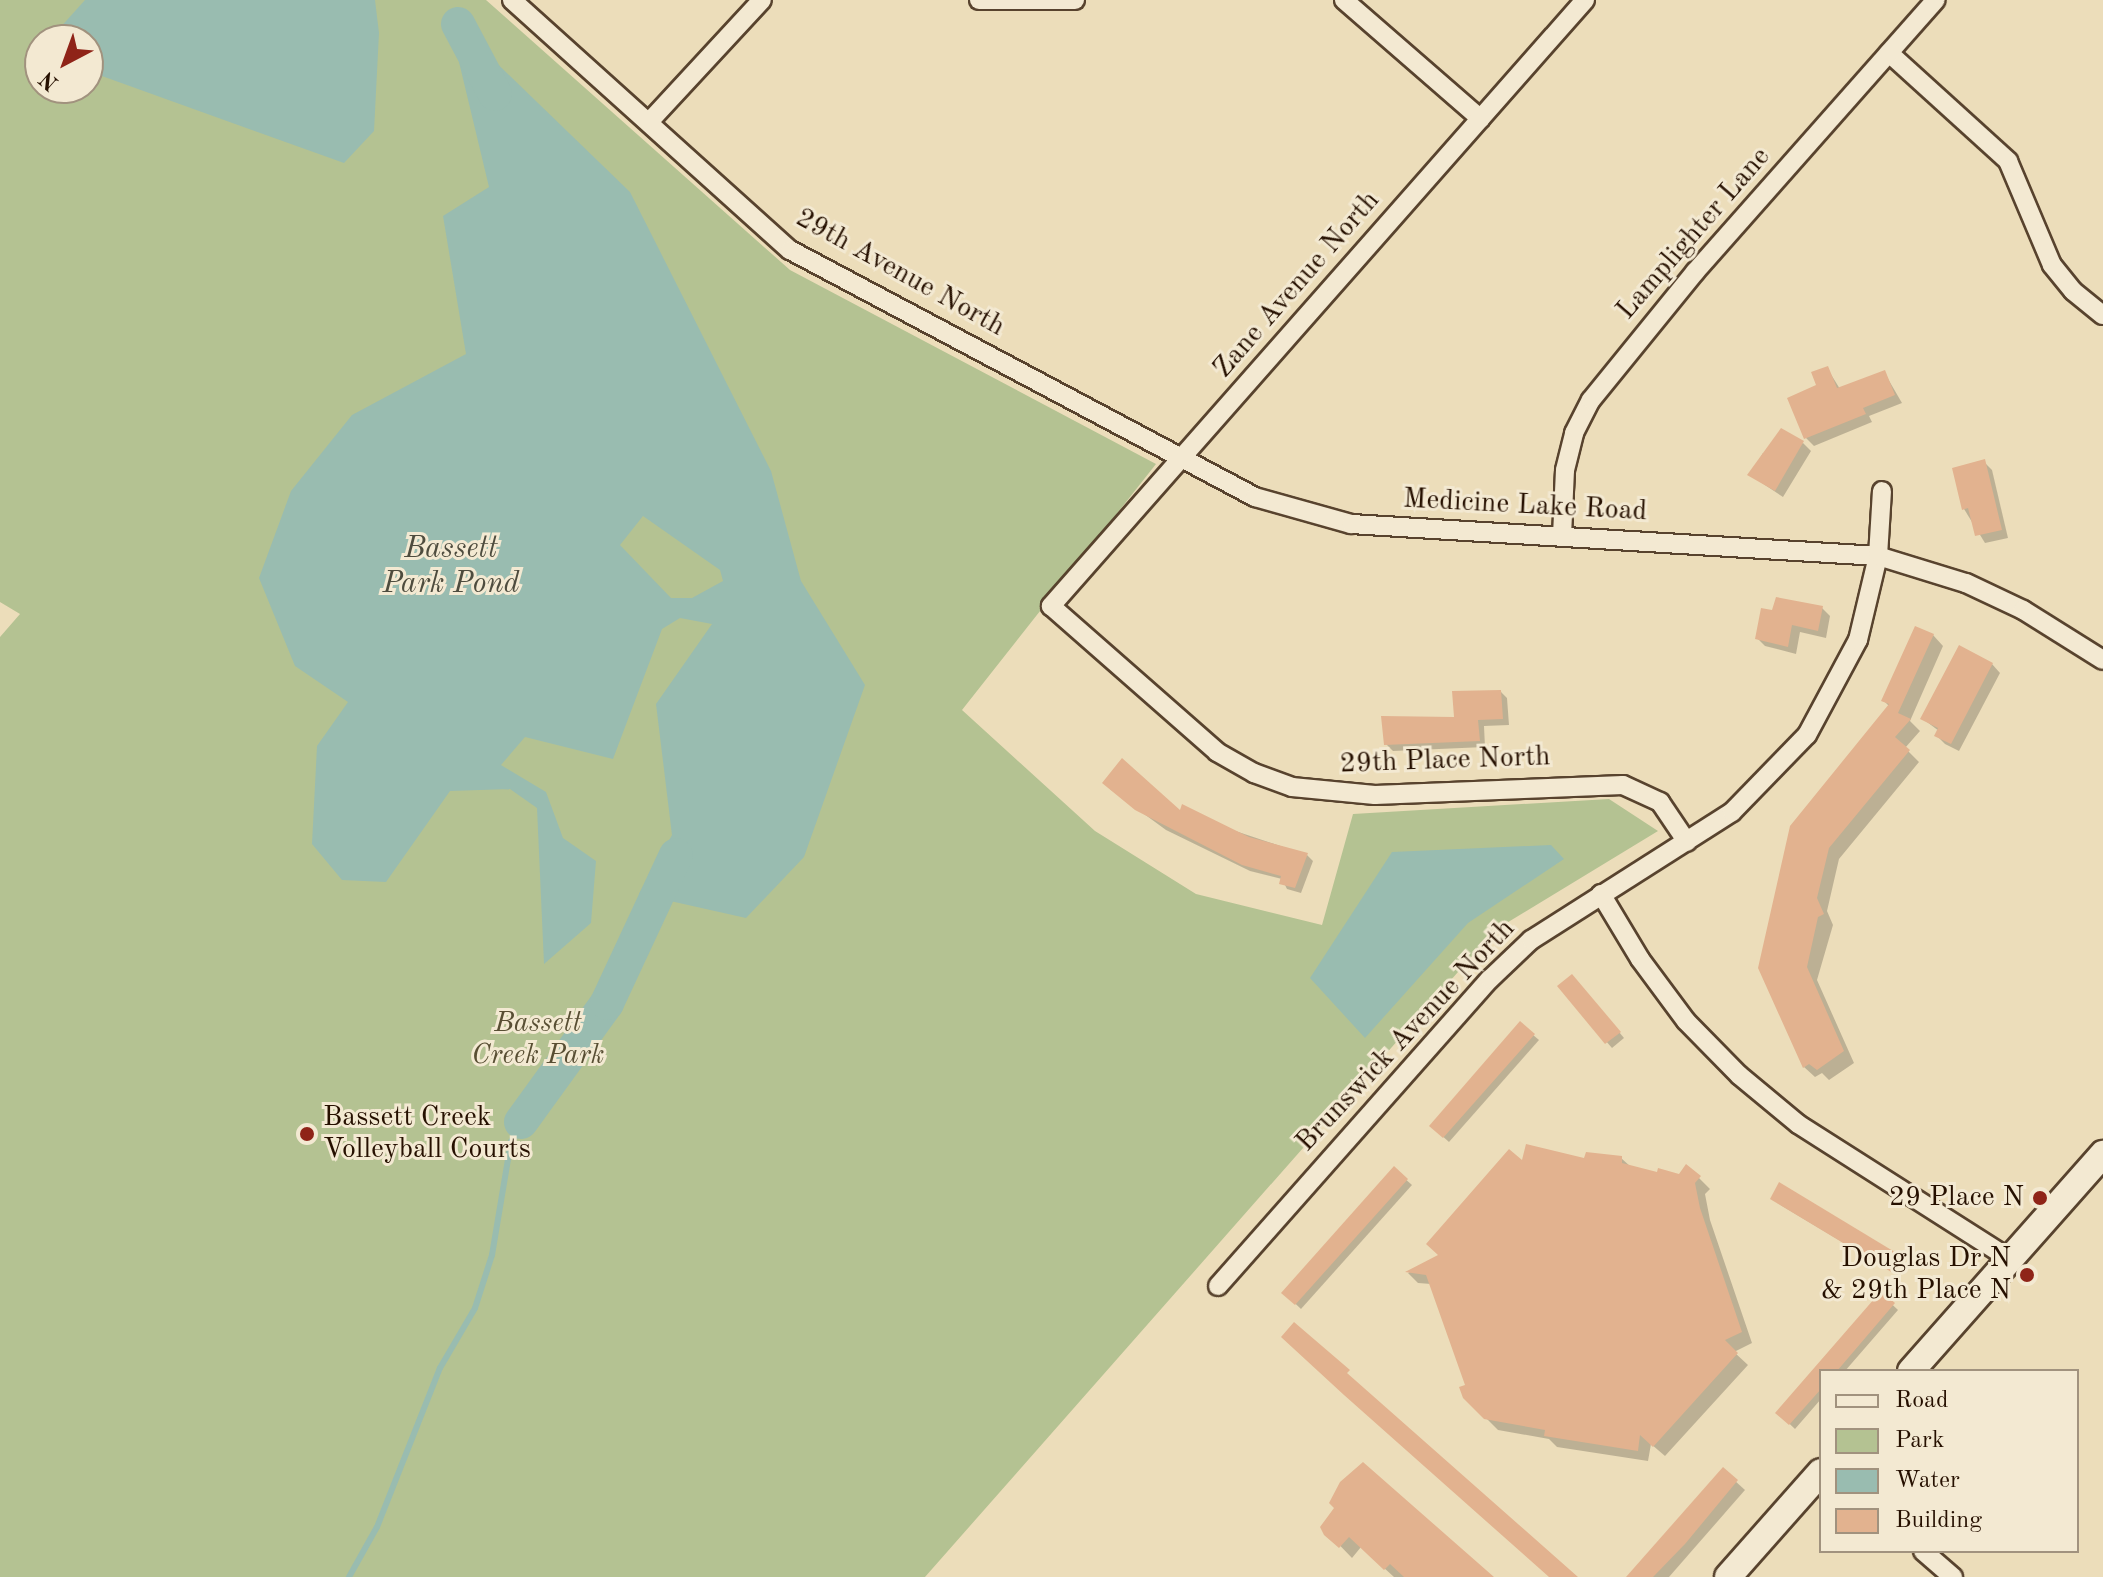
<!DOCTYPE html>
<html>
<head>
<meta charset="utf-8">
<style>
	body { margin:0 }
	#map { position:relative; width:2103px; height:1577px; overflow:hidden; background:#ecddba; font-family:"Old Standard TT",serif }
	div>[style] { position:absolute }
	.green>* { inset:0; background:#b4c292 }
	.water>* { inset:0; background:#99bcb0 }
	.shadow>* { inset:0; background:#0003 }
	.stream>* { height:6px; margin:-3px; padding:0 3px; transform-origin:3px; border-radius:3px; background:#99bcb0 }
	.river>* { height:34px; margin:-17px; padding:0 17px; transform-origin:17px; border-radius:17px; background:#99bcb0 }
	.building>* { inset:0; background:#e2b28f }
	.roads { filter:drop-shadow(2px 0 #58432e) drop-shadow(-2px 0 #58432e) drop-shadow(0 2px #58432e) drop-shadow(0 -2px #58432e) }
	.street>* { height:18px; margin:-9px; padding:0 9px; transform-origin:9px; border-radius:9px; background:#f3e9d2 }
	.secondary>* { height:26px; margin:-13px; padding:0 13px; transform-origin:13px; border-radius:13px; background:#f3e9d2 }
	.dots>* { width:22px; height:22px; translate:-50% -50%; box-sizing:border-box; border:4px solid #f3e9d2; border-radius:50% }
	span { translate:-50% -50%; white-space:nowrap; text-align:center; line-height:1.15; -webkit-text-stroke:6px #f3e9d2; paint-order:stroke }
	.street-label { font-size:28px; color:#261000 }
	.park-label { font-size:28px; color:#584e33; font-style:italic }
	.poi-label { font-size:28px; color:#261000 }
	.left { translate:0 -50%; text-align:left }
	.right { translate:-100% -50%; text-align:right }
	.water-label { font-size:30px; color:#4e4c3e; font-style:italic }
	.legend { position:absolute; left:1819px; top:1369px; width:260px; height:184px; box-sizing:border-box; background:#f3e9d2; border:2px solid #a1927e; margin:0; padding:10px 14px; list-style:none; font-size:24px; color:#261000 }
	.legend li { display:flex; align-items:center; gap:16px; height:40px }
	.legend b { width:40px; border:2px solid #a1927e }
	.north { position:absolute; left:24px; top:24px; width:80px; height:80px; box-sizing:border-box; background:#f3e9d2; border:2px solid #a1927e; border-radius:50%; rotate:221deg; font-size:22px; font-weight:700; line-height:32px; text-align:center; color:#261000 }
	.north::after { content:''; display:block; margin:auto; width:28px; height:36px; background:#8f2418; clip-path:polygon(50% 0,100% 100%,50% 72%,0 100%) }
</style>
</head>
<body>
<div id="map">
	<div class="green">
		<i style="clip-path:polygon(evenodd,0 0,486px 0,790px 270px,1156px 464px,962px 710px,1095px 831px,1196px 894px,1322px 925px,1353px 814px,1609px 799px,1658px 831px,1495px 930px,925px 1577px,0 1577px,0 637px,20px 614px,0 602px,0 0,40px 40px,88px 40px,88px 88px,40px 88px,40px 40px)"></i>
	</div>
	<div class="water">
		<i style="clip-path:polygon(85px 0,375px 0,379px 33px,374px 131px,344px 163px,88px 71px,88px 40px,49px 40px)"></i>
		<i style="clip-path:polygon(evenodd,480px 47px,630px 192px,771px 471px,801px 581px,865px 685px,804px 857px,746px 918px,639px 894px,672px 835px,656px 704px,712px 624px,680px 618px,662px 629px,613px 759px,525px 737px,501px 765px,546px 792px,563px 838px,596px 861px,591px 923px,544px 964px,537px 808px,510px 789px,450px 791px,386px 882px,342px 880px,312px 844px,317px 746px,348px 702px,295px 666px,259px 578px,291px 491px,352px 415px,466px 354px,443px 216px,489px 187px,459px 62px,480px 47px,643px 516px,720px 570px,723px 581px,692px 598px,671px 598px,620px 545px,643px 516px)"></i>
		<i style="clip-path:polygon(1551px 845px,1564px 859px,1468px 923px,1365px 1038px,1310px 978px,1392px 852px)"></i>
	</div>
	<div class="shadow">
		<i style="clip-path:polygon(1827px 368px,1840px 389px,1884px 372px,1902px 403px,1869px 416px,1872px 422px,1814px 446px,1806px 438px)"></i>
		<i style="clip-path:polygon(1803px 443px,1811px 451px,1783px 497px,1750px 475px,1763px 453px,1768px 457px)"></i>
		<i style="clip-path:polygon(1984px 462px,1992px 470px,2008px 538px,1985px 543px,1964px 509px)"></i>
		<i style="clip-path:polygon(1822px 608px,1830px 616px,1826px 638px,1800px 632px,1796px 654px,1765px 646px,1757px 638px,1774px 612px)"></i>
		<i style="clip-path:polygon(1933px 635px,1943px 646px,1910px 721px,1920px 731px,1905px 748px,1919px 762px,1839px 859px,1827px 911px,1833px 925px,1817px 980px,1854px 1063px,1829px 1080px,1822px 1073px,1815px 1077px,1804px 1067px,1760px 968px,1890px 707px,1884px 701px)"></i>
		<i style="clip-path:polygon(1992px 664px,2000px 673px,1959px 751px,1945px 744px,1937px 736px,1939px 731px,1923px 719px)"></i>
		<i style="clip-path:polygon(1501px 692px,1507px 698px,1509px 725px,1484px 726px,1485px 747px,1393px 751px,1386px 744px,1456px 719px)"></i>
		<i style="clip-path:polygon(1110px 789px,1307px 855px,1313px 861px,1301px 893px,1287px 889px,1282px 879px,1250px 871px,1166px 830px)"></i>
		<i style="clip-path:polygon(1577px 981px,1624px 1038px,1612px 1048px,1559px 987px)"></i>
		<i style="clip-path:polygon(1520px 1024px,1539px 1040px,1449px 1142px,1431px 1126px)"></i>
		<i style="clip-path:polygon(1621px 1158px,1631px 1167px,1658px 1175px,1699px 1178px,1710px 1189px,1705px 1194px,1710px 1220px,1752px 1343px,1734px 1352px,1748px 1365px,1665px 1456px,1651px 1444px,1648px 1461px,1557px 1447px,1549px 1439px,1498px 1430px,1465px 1397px,1467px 1386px,1431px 1284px,1418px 1283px,1408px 1273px,1441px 1256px,1523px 1164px)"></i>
		<i style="clip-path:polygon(1394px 1169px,1412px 1185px,1301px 1309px,1284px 1293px)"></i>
		<i style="clip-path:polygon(1777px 1203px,1902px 1258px,1906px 1263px,1899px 1276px)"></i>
		<i style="clip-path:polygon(1881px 1294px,1898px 1310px,1845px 1371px,1821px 1371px,1821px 1399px,1795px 1429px,1778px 1413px)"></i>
		<i style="clip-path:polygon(1723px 1470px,1745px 1490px,1669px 1577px,1630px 1577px)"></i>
		<i style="clip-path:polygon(1322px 1527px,1491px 1577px,1394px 1577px,1361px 1547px,1352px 1558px)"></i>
	</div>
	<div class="stream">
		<i style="left:349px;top:1577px;width:57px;rotate:-60.8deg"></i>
		<i style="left:377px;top:1527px;width:171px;rotate:-68.4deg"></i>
		<i style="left:440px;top:1368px;width:69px;rotate:-59.7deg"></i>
		<i style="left:475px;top:1308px;width:56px;rotate:-72.2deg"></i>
		<i style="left:492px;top:1255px;width:115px;rotate:-80.5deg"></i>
		<i style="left:511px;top:1142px;width:22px;rotate:-63deg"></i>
	</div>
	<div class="river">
		<i style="left:458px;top:24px;width:79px;rotate:62.1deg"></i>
		<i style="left:521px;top:1122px;width:147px;rotate:-54.1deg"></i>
		<i style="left:607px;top:1003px;width:163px;rotate:-65deg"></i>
	</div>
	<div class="building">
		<i style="clip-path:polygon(1828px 366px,1837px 388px,1885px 370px,1895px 395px,1863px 408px,1866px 414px,1804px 439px,1787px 398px,1816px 385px,1811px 372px)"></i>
		<i style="clip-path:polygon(1781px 428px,1804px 441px,1775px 491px,1747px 475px)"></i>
		<i style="clip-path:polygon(1985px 459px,2002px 530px,1975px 536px,1968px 508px,1962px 510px,1952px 468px)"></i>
		<i style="clip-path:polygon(1776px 597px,1823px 606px,1818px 631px,1792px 625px,1788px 647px,1755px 639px,1761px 608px,1772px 610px)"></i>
		<i style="clip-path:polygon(1915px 626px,1934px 634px,1898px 713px,1911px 719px,1895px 737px,1910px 750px,1829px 848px,1817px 898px,1824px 914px,1818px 917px,1807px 967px,1844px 1051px,1817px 1070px,1809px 1064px,1803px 1068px,1758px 968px,1790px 826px,1889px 704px,1881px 701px)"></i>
		<i style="clip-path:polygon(1959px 645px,1993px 663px,1951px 744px,1934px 736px,1938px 728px,1920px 719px)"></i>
		<i style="clip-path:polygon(1501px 690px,1503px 719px,1478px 720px,1480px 741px,1384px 745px,1381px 716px,1454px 717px,1452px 691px)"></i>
		<i style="clip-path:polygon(1122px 758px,1180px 810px,1182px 804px,1249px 837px,1308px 853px,1295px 888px,1279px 884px,1281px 876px,1242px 865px,1135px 810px,1102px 783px)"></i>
		<i style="clip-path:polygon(1572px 974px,1621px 1032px,1605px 1044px,1557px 986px)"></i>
		<i style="clip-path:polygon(1520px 1021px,1535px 1034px,1443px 1138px,1429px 1126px)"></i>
		<i style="clip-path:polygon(1526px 1144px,1584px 1158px,1586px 1152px,1622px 1156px,1622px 1163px,1657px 1172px,1658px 1168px,1679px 1174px,1686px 1164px,1701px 1176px,1695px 1183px,1700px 1208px,1742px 1332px,1725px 1340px,1738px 1353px,1653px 1447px,1640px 1435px,1638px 1451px,1544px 1436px,1545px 1430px,1484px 1419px,1463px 1398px,1459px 1387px,1465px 1385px,1426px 1275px,1405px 1272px,1438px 1255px,1426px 1244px,1509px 1149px,1522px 1160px)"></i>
		<i style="clip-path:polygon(1394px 1166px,1408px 1179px,1295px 1305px,1281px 1293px)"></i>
		<i style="clip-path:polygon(1779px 1182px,1903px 1257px,1893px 1273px,1770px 1199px)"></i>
		<i style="clip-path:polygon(1881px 1291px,1895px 1303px,1837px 1371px,1821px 1371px,1821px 1389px,1789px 1425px,1775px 1413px)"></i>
		<i style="clip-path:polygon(1294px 1322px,1350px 1370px,1347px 1373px,1578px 1577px,1549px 1577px,1344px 1395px,1281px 1337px)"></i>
		<i style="clip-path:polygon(1363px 1462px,1494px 1577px,1404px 1577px,1390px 1564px,1384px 1570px,1349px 1537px,1339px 1548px,1324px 1535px,1320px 1527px,1334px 1508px,1329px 1503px,1340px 1482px)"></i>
		<i style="clip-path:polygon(1723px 1467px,1738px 1480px,1685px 1544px,1653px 1577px,1626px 1577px)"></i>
	</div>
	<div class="roads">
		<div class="street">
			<i style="left:512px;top:0;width:374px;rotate:42deg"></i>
			<i style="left:790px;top:250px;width:527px;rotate:27.98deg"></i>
			<i style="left:1255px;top:497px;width:100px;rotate:15.7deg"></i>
			<i style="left:1351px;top:524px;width:528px;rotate:3.47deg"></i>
			<i style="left:1878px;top:556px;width:92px;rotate:17.1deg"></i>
			<i style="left:1966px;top:583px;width:63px;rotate:25.3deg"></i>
			<i style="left:2023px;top:610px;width:94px;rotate:32deg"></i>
			<i style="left:979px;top:0;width:96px"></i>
			<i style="left:1344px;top:0;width:181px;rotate:41deg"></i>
			<i style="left:1585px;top:0;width:808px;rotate:131.39deg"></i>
			<i style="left:1051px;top:606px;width:221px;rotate:41.3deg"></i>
			<i style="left:1217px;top:752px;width:43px;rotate:29.6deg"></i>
			<i style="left:1254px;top:773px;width:40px;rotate:20.2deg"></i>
			<i style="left:1292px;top:787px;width:83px;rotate:5.5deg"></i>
			<i style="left:1375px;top:795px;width:248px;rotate:-2.3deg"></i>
			<i style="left:1623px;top:785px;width:41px;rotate:24.7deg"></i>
			<i style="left:1660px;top:802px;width:48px;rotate:56deg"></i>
			<i style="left:1889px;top:53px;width:161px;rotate:42.2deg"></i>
			<i style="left:2008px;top:161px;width:113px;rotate:67.1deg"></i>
			<i style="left:2052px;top:265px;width:33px;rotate:51deg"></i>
			<i style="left:2073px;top:291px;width:38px;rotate:39deg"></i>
			<i style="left:649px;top:122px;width:166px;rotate:-47.2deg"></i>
			<i style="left:1562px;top:536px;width:66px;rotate:-87.4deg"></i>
			<i style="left:1565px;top:470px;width:38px;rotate:-76deg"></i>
			<i style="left:1574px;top:433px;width:37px;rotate:-63deg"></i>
			<i style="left:1591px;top:400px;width:165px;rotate:-50.9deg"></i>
			<i style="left:1695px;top:272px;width:363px;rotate:-48.5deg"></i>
			<i style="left:1601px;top:894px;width:76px;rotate:59deg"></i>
			<i style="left:1640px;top:959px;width:77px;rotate:53.4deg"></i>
			<i style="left:1686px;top:1021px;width:76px;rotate:45.5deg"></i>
			<i style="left:1739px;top:1075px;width:77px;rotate:39.7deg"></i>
			<i style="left:1798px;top:1124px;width:251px;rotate:32.5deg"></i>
			<i style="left:1218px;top:1286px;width:410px;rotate:-48.5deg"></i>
			<i style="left:1490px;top:979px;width:57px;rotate:-43.6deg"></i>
			<i style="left:1531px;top:940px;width:238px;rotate:-32.5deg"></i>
			<i style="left:1732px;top:812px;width:107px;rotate:-45.8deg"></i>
			<i style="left:1807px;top:735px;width:108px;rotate:-61.8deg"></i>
			<i style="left:1858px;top:640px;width:86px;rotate:-76.6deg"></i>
			<i style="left:1878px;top:556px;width:65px;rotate:-86.5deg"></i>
			<i style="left:1923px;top:1551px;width:40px;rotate:41deg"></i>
		</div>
		<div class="secondary">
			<i style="left:1911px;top:1371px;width:290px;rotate:-48.5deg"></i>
			<i style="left:1728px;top:1577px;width:140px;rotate:-48.5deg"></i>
		</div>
	</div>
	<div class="dots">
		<i style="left:307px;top:1134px;background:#8f2418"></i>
		<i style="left:2040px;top:1198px;background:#8f2418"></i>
		<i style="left:2027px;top:1275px;background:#8f2418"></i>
	</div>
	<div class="street-label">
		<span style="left:1694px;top:234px;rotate:-49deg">Lamplighter Lane</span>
		<span style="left:900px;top:273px;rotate:29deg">29th Avenue North</span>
		<span style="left:1297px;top:285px;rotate:-49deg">Zane Avenue North</span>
		<span style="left:1525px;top:506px;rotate:3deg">Medicine Lake Road</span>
		<span style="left:1445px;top:761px;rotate:-2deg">29th Place North</span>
		<span style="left:1406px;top:1036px;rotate:-47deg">Brunswick Avenue North</span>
	</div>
	<div class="park-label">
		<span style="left:538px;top:1040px">Bassett<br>Creek Park</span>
	</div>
	<div class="poi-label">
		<span class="left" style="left:323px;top:1134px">Bassett Creek<br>Volleyball Courts</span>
		<span class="right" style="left:2024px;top:1198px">29 Place N</span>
		<span class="right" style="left:2011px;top:1275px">Douglas Dr N<br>&amp; 29th Place N</span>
	</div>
	<div class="water-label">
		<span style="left:451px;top:566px">Bassett<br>Park Pond</span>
	</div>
	<ul class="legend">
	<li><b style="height:10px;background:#f3e9d2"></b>Road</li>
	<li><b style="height:22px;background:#b4c292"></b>Park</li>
	<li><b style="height:22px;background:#99bcb0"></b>Water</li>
	<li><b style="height:22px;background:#e2b28f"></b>Building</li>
	</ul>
	<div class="north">N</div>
</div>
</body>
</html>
